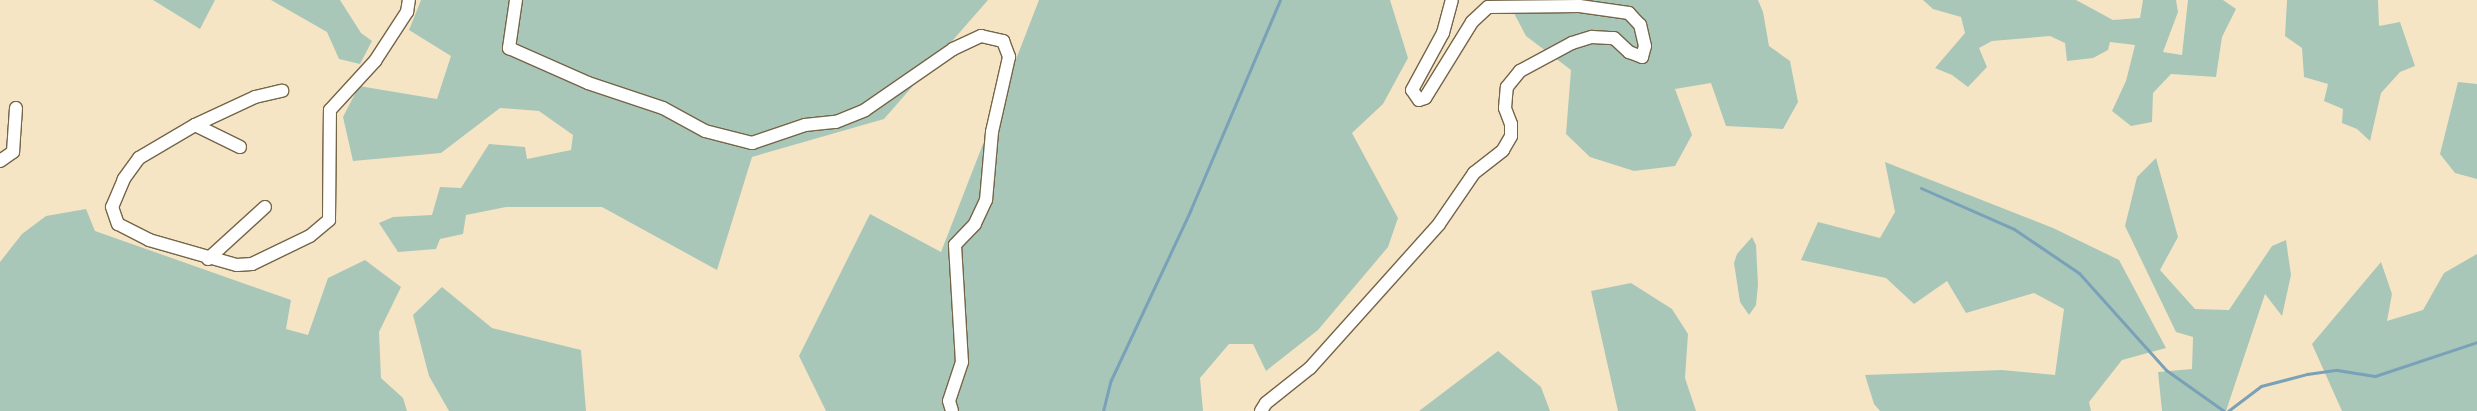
<!DOCTYPE html>
<html>
<head>
<meta charset="utf-8">
<style>
	body { margin:0 }
	#map { position:relative; width:2477px; height:411px; overflow:hidden; background:#f6e5c5; font-family:Roboto,sans-serif }
	div>[style] { position:absolute }
	.green>* { inset:0; background:#a9c7b9 }
	.stream>* { height:3px; margin:-1.5px; padding:0 1.5px; transform-origin:1.5px; border-radius:1.5px; background:#79a1b8 }
	.roads { filter:drop-shadow(1px 0 #746548) drop-shadow(-1px 0 #746548) drop-shadow(0 1px #746548) drop-shadow(0 -1px #746548) }
	.minor>* { height:12px; margin:-6px; padding:0 6px; transform-origin:6px; border-radius:6px; background:#fff }
	span { translate:-50% -50%; white-space:nowrap; text-align:center; line-height:1.15; -webkit-text-stroke:5px #fff; paint-order:stroke }
</style>
</head>
<body>
<div id="map">
	<div class="green">
		<i style="clip-path:polygon(153px 0,215px 0,200px 29px)"></i>
		<i style="clip-path:polygon(271px 0,340px 0,361px 33px,372px 41px,360px 64px,339px 59px,327px 32px)"></i>
		<i style="clip-path:polygon(421px 0,988px 0,884px 119px,752px 157px,717px 270px,602px 207px,506px 207px,466px 215px,463px 234px,440px 239px,436px 249px,398px 252px,379px 223px,393px 217px,432px 215px,440px 187px,461px 188px,489px 144px,525px 147px,527px 159px,571px 150px,573px 135px,539px 111px,500px 108px,441px 153px,353px 161px,343px 117px,359px 86px,437px 99px,451px 56px,409px 30px)"></i>
		<i style="clip-path:polygon(1039px 0,1390px 0,1408px 58px,1383px 104px,1352px 133px,1398px 218px,1388px 247px,1318px 330px,1266px 371px,1253px 344px,1229px 344px,1200px 378px,1203px 411px,826px 411px,799px 356px,870px 214px,941px 252px)"></i>
		<i style="clip-path:polygon(1507px 0,1758px 0,1763px 12px,1769px 46px,1790px 61px,1798px 102px,1783px 129px,1726px 126px,1711px 83px,1675px 89px,1692px 135px,1675px 166px,1634px 171px,1590px 157px,1566px 134px,1571px 70px,1526px 36px)"></i>
		<i style="clip-path:polygon(1923px 0,2076px 0,2113px 20px,2140px 18px,2143px 0,2176px 0,2178px 12px,2163px 52px,2182px 55px,2188px 0,2223px 0,2236px 9px,2222px 37px,2216px 77px,2171px 74px,2153px 93px,2152px 122px,2131px 126px,2112px 111px,2126px 81px,2135px 45px,2110px 42px,2108px 50px,2093px 58px,2067px 61px,2065px 43px,2050px 36px,1992px 41px,1979px 48px,1987px 67px,1968px 87px,1952px 75px,1935px 68px,1965px 33px,1961px 17px,1933px 9px)"></i>
		<i style="clip-path:polygon(2287px 0,2378px 0,2379px 26px,2400px 22px,2415px 66px,2400px 72px,2381px 93px,2370px 141px,2357px 129px,2342px 123px,2343px 109px,2324px 101px,2328px 84px,2304px 77px,2302px 48px,2285px 36px)"></i>
		<i style="clip-path:polygon(2458px 82px,2477px 84px,2477px 179px,2455px 173px,2440px 154px)"></i>
		<i style="clip-path:polygon(2156px 158px,2178px 237px,2160px 270px,2195px 309px,2229px 310px,2272px 246px,2286px 240px,2291px 275px,2282px 316px,2265px 294px,2226px 411px,2162px 411px,2158px 372px,2192px 369px,2193px 337px,2176px 332px,2125px 226px,2137px 177px)"></i>
		<i style="clip-path:polygon(1885px 162px,2053px 228px,2119px 260px,2166px 348px,2122px 360px,2089px 402px,2091px 411px,1880px 411px,1874px 404px,1865px 375px,2002px 370px,2055px 375px,2064px 309px,2034px 293px,1966px 313px,1947px 281px,1914px 304px,1886px 278px,1801px 260px,1818px 222px,1880px 238px,1895px 212px)"></i>
		<i style="clip-path:polygon(86px 209px,95px 231px,291px 300px,286px 329px,308px 335px,328px 278px,365px 260px,401px 287px,379px 332px,381px 378px,403px 398px,407px 411px,0 411px,0 262px,22px 234px,46px 216px)"></i>
		<i style="clip-path:polygon(1752px 237px,1756px 245px,1758px 285px,1756px 305px,1749px 315px,1740px 302px,1734px 263px,1737px 254px)"></i>
		<i style="clip-path:polygon(2477px 254px,2477px 411px,2342px 411px,2312px 344px,2381px 262px,2392px 294px,2387px 321px,2423px 310px,2444px 273px)"></i>
		<i style="clip-path:polygon(1631px 283px,1672px 309px,1688px 334px,1685px 378px,1696px 411px,1618px 411px,1591px 291px)"></i>
		<i style="clip-path:polygon(442px 287px,492px 328px,581px 350px,586px 411px,449px 411px,429px 376px,413px 315px)"></i>
		<i style="clip-path:polygon(1498px 351px,1541px 387px,1550px 411px,1419px 411px)"></i>
	</div>
	<div class="stream">
		<i style="left:1921px;top:188px;width:102px;rotate:23.8deg"></i>
		<i style="left:2014px;top:229px;width:78px;rotate:34.1deg"></i>
		<i style="left:2079px;top:273px;width:130px;rotate:48.1deg"></i>
		<i style="left:2166px;top:370px;width:71px;rotate:35.3deg"></i>
		<i style="left:1103px;top:411px;width:32px;rotate:-76deg"></i>
		<i style="left:1111px;top:380px;width:187px;rotate:-64.9deg"></i>
		<i style="left:1190px;top:211px;width:229px;rotate:-66.9deg"></i>
		<i style="left:2228px;top:411px;width:41px;rotate:-37.1deg"></i>
		<i style="left:2261px;top:386px;width:48px;rotate:-14.6deg"></i>
		<i style="left:2307px;top:374px;width:30px;rotate:-8deg"></i>
		<i style="left:2337px;top:370px;width:38px;rotate:9deg"></i>
		<i style="left:2375px;top:376px;width:108px;rotate:-18.4deg"></i>
	</div>
	<div class="roads">
		<div class="minor">
			<i style="left:516px;top:0;width:49px;rotate:98.3deg"></i>
			<i style="left:509px;top:48px;width:86px;rotate:23.9deg"></i>
			<i style="left:588px;top:83px;width:79px;rotate:18.4deg"></i>
			<i style="left:663px;top:108px;width:48px;rotate:28.7deg"></i>
			<i style="left:705px;top:131px;width:49px;rotate:14.3deg"></i>
			<i style="left:752px;top:143px;width:56px;rotate:-18.8deg"></i>
			<i style="left:805px;top:125px;width:31px;rotate:-6deg"></i>
			<i style="left:836px;top:122px;width:31px;rotate:-22deg"></i>
			<i style="left:865px;top:110px;width:107px;rotate:-34.7deg"></i>
			<i style="left:953px;top:49px;width:31px;rotate:-25deg"></i>
			<i style="left:981px;top:36px;width:23px;rotate:13deg"></i>
			<i style="left:1003px;top:41px;width:17px;rotate:69deg"></i>
			<i style="left:1009px;top:57px;width:77px;rotate:102.8deg"></i>
			<i style="left:992px;top:132px;width:68px;rotate:95deg"></i>
			<i style="left:986px;top:200px;width:26px;rotate:115deg"></i>
			<i style="left:975px;top:224px;width:29px;rotate:134deg"></i>
			<i style="left:955px;top:245px;width:117px;rotate:86.6deg"></i>
			<i style="left:962px;top:362px;width:41px;rotate:108.4deg"></i>
			<i style="left:949px;top:401px;width:10px;rotate:73deg"></i>
			<i style="left:195px;top:125px;width:66px;rotate:-25deg"></i>
			<i style="left:255px;top:97px;width:28px;rotate:-13deg"></i>
			<i style="left:240px;top:147px;width:50px;rotate:-153.9deg"></i>
			<i style="left:195px;top:125px;width:65px;rotate:149.5deg"></i>
			<i style="left:139px;top:158px;width:26px;rotate:126deg"></i>
			<i style="left:124px;top:179px;width:30px;rotate:113deg"></i>
			<i style="left:112px;top:207px;width:18px;rotate:71deg"></i>
			<i style="left:118px;top:224px;width:35px;rotate:27deg"></i>
			<i style="left:149px;top:240px;width:91px;rotate:15.9deg"></i>
			<i style="left:237px;top:265px;width:15px;rotate:-4deg"></i>
			<i style="left:252px;top:264px;width:64px;rotate:-25.8deg"></i>
			<i style="left:310px;top:236px;width:25px;rotate:-40deg"></i>
			<i style="left:329px;top:220px;width:110px;rotate:-89.5deg"></i>
			<i style="left:330px;top:110px;width:67px;rotate:-47.4deg"></i>
			<i style="left:375px;top:61px;width:59px;rotate:-56.9deg"></i>
			<i style="left:407px;top:12px;width:12px;rotate:-81deg"></i>
			<i style="left:0;top:161px;width:16px;rotate:-35deg"></i>
			<i style="left:13px;top:152px;width:44px;rotate:-86.1deg"></i>
			<i style="left:208px;top:259px;width:77px;rotate:-42.4deg"></i>
			<i style="left:1261px;top:411px;width:9px;rotate:-58deg"></i>
			<i style="left:1266px;top:403px;width:56px;rotate:-38.5deg"></i>
			<i style="left:1310px;top:368px;width:193px;rotate:-48.1deg"></i>
			<i style="left:1439px;top:224px;width:62px;rotate:-55.5deg"></i>
			<i style="left:1474px;top:173px;width:37px;rotate:-38deg"></i>
			<i style="left:1503px;top:150px;width:16px;rotate:-60deg"></i>
			<i style="left:1511px;top:136px;width:12px;rotate:-90deg"></i>
			<i style="left:1511px;top:124px;width:17px;rotate:-111deg"></i>
			<i style="left:1505px;top:108px;width:21px;rotate:-85deg"></i>
			<i style="left:1507px;top:87px;width:21px;rotate:-51deg"></i>
			<i style="left:1520px;top:71px;width:59px;rotate:-28.3deg"></i>
			<i style="left:1572px;top:43px;width:21px;rotate:-17deg"></i>
			<i style="left:1592px;top:37px;width:22px;rotate:3deg"></i>
			<i style="left:1614px;top:38px;width:21px;rotate:43deg"></i>
			<i style="left:1629px;top:52px;width:14px;rotate:21deg"></i>
			<i style="left:1642px;top:57px;width:11px;rotate:-75deg"></i>
			<i style="left:1645px;top:46px;width:22px;rotate:-103deg"></i>
			<i style="left:1640px;top:25px;width:16px;rotate:-133deg"></i>
			<i style="left:1629px;top:13px;width:50px;rotate:-172deg"></i>
			<i style="left:1579px;top:6px;width:91px;rotate:179.4deg"></i>
			<i style="left:1488px;top:7px;width:22px;rotate:137deg"></i>
			<i style="left:1472px;top:22px;width:89px;rotate:121.7deg"></i>
			<i style="left:1425px;top:98px;width:6px;rotate:162deg"></i>
			<i style="left:1419px;top:100px;width:12px;rotate:-125deg"></i>
			<i style="left:1412px;top:90px;width:65px;rotate:-61.5deg"></i>
			<i style="left:1443px;top:33px;width:34px;rotate:-75deg"></i>
		</div>
	</div>
</div>
</body>
</html>
